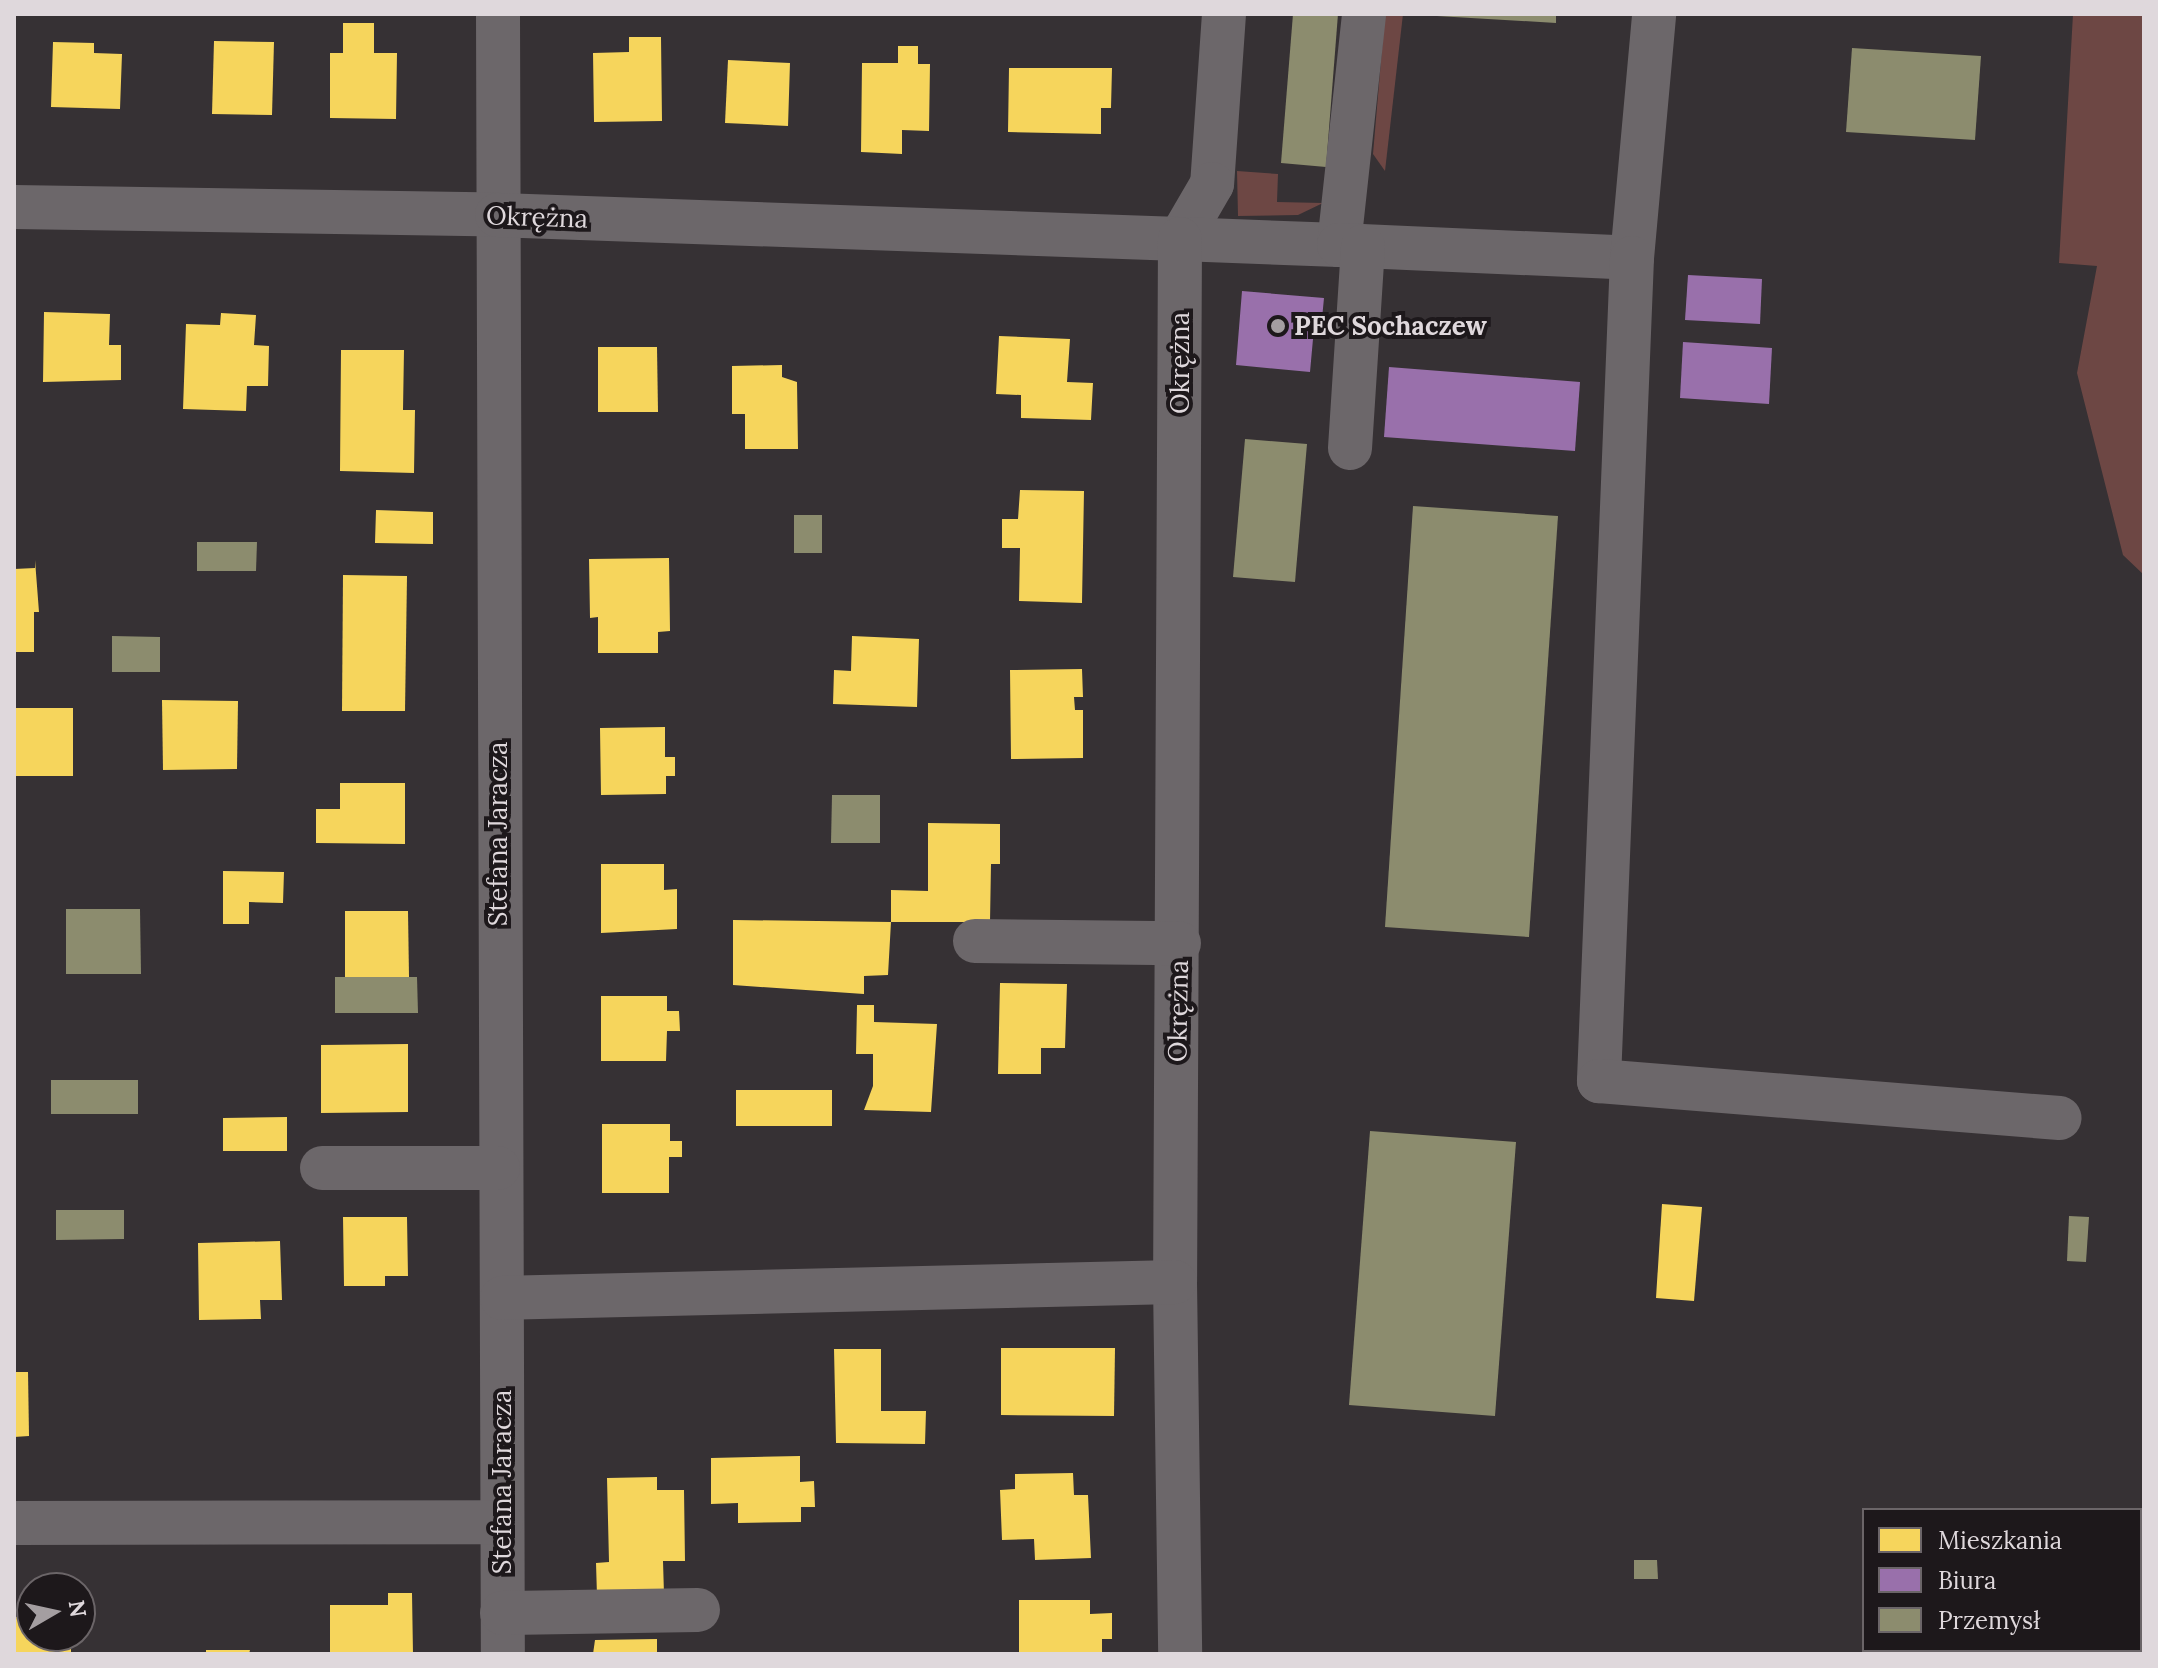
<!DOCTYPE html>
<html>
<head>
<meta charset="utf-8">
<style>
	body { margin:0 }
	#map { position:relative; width:2158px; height:1668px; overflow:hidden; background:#363134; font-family:Lora,serif }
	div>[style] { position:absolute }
	.green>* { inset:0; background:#6d4744 }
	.homes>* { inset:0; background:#f6d55c }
	.offices>* { inset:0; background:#9970ab }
	.industry>* { inset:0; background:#8c8c6e }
	.minor>* { height:44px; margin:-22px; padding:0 22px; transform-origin:22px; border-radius:22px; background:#6c676a }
	.rail>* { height:9px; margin-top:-4.5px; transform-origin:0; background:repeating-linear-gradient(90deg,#1d181b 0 18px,#6d6a6c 0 36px); box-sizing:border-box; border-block:2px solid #6d6a6c }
	.dots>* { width:22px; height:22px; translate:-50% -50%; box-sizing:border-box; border:4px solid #1d181b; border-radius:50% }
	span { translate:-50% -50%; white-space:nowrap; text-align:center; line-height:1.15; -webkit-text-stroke:8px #1d181b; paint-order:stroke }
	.street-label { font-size:26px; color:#dfd8dc }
	.poi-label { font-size:26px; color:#dfd8dc; font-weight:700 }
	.left { translate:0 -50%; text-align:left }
	.frame { position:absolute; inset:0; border:16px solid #dfd8dc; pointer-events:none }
	.legend { position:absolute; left:1862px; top:1508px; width:280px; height:144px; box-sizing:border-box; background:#1d181b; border:2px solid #6b6568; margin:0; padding:10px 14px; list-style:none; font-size:24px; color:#dfd8dc }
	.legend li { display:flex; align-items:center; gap:16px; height:40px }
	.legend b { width:40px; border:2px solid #6b6568 }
	.north { position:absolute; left:16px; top:1572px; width:80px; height:80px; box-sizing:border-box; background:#1d181b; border:2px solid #6b6568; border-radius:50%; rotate:81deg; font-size:22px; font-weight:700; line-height:32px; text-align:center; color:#dfd8dc }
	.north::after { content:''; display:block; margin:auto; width:28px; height:36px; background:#a49ea1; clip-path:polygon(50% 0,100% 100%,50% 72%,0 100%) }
</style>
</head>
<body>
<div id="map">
	<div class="green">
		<i style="clip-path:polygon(1385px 14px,1403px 14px,1385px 171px,1373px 154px)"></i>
		<i style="clip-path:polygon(2073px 14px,2144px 14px,2144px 575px,2123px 555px,2077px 373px,2097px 266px,2059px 263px)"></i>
		<i style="clip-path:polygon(1237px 171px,1278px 174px,1277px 202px,1323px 203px,1298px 215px,1238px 216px)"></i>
	</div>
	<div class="homes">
		<i style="clip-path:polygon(343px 23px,374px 23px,374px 53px,397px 53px,396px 119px,330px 118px,330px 53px,343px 53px)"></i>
		<i style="clip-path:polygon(629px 37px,661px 37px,662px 121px,594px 122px,593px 53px,629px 52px)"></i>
		<i style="clip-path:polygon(214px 41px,274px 42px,272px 115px,212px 114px)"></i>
		<i style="clip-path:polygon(53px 42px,94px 43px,94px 53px,122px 54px,120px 109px,51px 107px)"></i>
		<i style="clip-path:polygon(898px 46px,918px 46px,918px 64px,930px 64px,929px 131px,902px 130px,902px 154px,861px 152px,862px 63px,898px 63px)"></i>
		<i style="clip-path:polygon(728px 60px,790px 63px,788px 126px,725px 123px)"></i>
		<i style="clip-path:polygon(1009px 68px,1112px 68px,1111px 108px,1101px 108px,1101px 134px,1008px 132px)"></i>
		<i style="clip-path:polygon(44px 312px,110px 314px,109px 345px,121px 345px,121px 380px,43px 382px)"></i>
		<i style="clip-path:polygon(221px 313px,256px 315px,254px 345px,269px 346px,268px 386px,247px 386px,246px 411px,183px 409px,186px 324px,220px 325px)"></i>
		<i style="clip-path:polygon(999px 336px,1070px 339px,1067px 382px,1093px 383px,1091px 420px,1021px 418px,1021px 395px,996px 394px)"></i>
		<i style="clip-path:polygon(598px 347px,657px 347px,658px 412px,598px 412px)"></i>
		<i style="clip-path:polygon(341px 350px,404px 350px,403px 410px,415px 410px,414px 473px,340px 471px)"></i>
		<i style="clip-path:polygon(782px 365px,782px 377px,797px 382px,798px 449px,745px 449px,745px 414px,732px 414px,732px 366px)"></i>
		<i style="clip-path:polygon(1020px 490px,1084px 491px,1082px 603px,1019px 601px,1020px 548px,1002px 548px,1002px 519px,1018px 519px)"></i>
		<i style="clip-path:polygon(376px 510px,433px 512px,433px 544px,375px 543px)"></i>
		<i style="clip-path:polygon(669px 558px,670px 631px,658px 632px,658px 653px,598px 653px,598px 617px,590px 618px,589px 559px)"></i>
		<i style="clip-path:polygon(35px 560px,39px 612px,34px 612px,34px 652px,14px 652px,14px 569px,35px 568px)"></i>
		<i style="clip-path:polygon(343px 575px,407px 576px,405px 711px,342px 711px)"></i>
		<i style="clip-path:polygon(852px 636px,919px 639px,917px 707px,833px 704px,834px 670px,851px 671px)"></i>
		<i style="clip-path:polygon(1082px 669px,1083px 697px,1074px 697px,1075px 710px,1083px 710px,1083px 758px,1011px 759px,1010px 670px)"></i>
		<i style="clip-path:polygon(162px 700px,238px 701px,237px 769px,163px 770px)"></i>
		<i style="clip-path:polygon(14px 708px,73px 708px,73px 776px,14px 776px)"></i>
		<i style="clip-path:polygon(665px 727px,665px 757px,675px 757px,675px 776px,666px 776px,666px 794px,601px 795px,600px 728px)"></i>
		<i style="clip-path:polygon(340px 783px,405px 783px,405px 844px,316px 843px,316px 809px,340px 809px)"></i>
		<i style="clip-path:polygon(928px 823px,1000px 824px,1000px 864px,991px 864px,990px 922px,891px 922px,891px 890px,928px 891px)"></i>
		<i style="clip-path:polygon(601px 864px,664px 864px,664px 890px,677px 889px,677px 929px,601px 933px)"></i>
		<i style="clip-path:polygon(223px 871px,284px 872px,283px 903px,249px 902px,249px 924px,223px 924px)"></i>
		<i style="clip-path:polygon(345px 911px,408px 911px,409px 977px,345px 977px)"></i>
		<i style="clip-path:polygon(733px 920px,891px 922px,888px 975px,864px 976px,864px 994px,733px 985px)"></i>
		<i style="clip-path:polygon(1000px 983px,1067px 984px,1065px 1048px,1041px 1048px,1041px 1074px,998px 1074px)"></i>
		<i style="clip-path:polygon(601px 996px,667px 996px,667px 1011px,679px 1011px,680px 1031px,667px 1031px,666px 1061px,601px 1061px)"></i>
		<i style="clip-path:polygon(857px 1005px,874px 1005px,874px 1022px,937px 1024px,931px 1112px,864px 1110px,873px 1086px,873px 1054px,856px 1054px)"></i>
		<i style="clip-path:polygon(408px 1044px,408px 1112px,321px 1113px,321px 1045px)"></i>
		<i style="clip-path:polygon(736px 1090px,832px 1090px,832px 1126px,736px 1126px)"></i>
		<i style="clip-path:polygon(287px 1117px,287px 1151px,223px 1151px,223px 1118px)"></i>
		<i style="clip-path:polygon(602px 1124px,670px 1124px,670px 1141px,682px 1141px,682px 1157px,669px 1157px,669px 1193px,602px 1193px)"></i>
		<i style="clip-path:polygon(1662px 1204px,1702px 1207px,1694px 1301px,1656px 1298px)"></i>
		<i style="clip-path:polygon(343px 1217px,407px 1217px,408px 1276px,385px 1276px,385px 1286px,344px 1286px)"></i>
		<i style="clip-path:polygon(280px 1241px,282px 1300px,260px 1300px,261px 1319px,199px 1320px,198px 1243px)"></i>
		<i style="clip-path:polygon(1001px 1348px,1115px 1348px,1114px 1416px,1001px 1415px)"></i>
		<i style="clip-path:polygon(834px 1349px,881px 1349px,881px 1411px,926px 1411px,925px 1444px,836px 1443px)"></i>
		<i style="clip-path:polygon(14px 1372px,28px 1372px,29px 1436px,14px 1437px)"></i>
		<i style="clip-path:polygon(800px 1456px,800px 1482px,814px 1481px,815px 1507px,801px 1507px,801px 1522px,738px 1523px,738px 1503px,711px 1504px,711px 1458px)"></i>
		<i style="clip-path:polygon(1073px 1473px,1074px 1495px,1088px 1495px,1091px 1558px,1035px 1560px,1034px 1539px,1002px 1540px,1000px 1490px,1015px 1489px,1015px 1474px)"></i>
		<i style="clip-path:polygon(657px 1477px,657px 1490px,684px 1490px,685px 1561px,663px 1561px,664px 1594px,597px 1596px,596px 1563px,609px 1562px,607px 1478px)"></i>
		<i style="clip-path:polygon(388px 1593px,412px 1593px,413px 1654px,330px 1654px,330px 1605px,388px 1605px)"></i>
		<i style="clip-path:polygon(1019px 1600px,1090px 1600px,1090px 1614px,1112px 1613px,1112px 1639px,1102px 1639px,1102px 1654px,1019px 1654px)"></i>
		<i style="clip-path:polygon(32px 1616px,32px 1636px,71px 1636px,71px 1654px,14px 1654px,14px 1617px)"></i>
		<i style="clip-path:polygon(657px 1639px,657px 1654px,593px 1654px,595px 1640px)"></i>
		<i style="clip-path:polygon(206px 1650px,250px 1650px,249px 1654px,206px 1654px)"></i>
	</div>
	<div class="offices">
		<i style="clip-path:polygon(1688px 275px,1762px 279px,1760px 324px,1685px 320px)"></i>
		<i style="clip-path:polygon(1242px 291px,1324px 298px,1321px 329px,1314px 328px,1310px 372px,1236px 365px)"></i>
		<i style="clip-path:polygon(1683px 342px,1772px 348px,1769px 404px,1680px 398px)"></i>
		<i style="clip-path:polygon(1389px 367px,1580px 382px,1575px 451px,1384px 437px)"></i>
	</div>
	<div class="industry">
		<i style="clip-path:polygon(1293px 14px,1338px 14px,1326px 167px,1281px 163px)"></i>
		<i style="clip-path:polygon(1403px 14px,1556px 14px,1556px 23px)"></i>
		<i style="clip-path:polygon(1852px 48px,1981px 56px,1975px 140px,1846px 132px)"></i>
		<i style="clip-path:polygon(1245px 439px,1307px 444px,1295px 582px,1233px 577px)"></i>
		<i style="clip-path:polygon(1413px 506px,1558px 516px,1529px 937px,1385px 927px)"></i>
		<i style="clip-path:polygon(794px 515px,822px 515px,822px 553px,794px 553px)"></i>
		<i style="clip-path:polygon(197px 542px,257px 542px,256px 571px,197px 571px)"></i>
		<i style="clip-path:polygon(112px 636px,160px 637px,160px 672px,112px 672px)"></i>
		<i style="clip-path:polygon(832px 795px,880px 795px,880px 843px,831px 843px)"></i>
		<i style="clip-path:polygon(66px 909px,140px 909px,141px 974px,66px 974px)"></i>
		<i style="clip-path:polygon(335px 977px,417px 977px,418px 1013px,335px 1013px)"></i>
		<i style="clip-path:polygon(51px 1080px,138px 1080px,138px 1114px,51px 1114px)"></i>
		<i style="clip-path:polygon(1370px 1131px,1516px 1142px,1495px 1416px,1349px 1405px)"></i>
		<i style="clip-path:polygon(56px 1210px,124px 1210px,124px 1239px,56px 1240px)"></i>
		<i style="clip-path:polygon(2069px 1216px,2089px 1217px,2086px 1262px,2067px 1261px)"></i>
		<i style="clip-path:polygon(1634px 1560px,1657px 1560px,1658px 1579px,1634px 1579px)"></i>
	</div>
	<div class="minor">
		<i style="left:498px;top:14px;width:1640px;rotate:89.83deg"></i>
		<i style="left:1224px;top:14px;width:170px;rotate:94deg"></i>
		<i style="left:1212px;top:184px;width:64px;rotate:120.2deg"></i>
		<i style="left:1180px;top:239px;width:159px;rotate:2.2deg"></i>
		<i style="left:1339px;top:245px;width:232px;rotate:-83.8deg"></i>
		<i style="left:14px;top:207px;width:483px;rotate:0.9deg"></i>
		<i style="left:497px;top:215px;width:683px;rotate:2.01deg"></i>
		<i style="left:1180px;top:239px;width:1043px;rotate:90.27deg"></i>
		<i style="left:1175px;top:1282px;width:372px;rotate:89.2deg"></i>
		<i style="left:1339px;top:245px;width:293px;rotate:2.5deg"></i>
		<i style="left:1632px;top:258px;width:245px;rotate:-84.8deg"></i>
		<i style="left:1632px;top:258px;width:824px;rotate:92.3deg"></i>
		<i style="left:1599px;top:1081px;width:462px;rotate:4.6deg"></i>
		<i style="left:1350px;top:448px;width:202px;rotate:-86.3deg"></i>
		<i style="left:975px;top:941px;width:204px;rotate:0.6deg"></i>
		<i style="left:322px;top:1168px;width:176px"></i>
		<i style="left:502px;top:1298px;width:673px;rotate:-1.36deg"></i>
		<i style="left:14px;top:1523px;width:487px;rotate:-0.1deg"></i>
		<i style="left:502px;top:1613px;width:196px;rotate:-0.9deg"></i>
	</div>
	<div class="rail">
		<i style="left:2140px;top:1625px;width:5px;rotate:-37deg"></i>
		<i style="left:2089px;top:1654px;width:8px;rotate:-30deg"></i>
	</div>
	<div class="dots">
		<i style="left:1278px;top:326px;background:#a49ea1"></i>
	</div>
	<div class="street-label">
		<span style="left:537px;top:217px;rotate:2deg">Okrężna</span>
		<span style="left:1180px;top:363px;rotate:-90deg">Okrężna</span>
		<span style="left:498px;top:834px;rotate:-90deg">Stefana Jaracza</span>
		<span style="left:1178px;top:1011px;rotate:-89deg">Okrężna</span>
		<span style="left:502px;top:1482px;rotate:-90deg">Stefana Jaracza</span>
	</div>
	<div class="poi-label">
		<span class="left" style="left:1294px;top:326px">PEC Sochaczew</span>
	</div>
	<div class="frame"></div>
	<ul class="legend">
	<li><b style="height:22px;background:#f6d55c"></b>Mieszkania</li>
	<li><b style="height:22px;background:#9970ab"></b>Biura</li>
	<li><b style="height:22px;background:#8c8c6e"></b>Przemysł</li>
	</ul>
	<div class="north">N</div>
</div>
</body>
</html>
